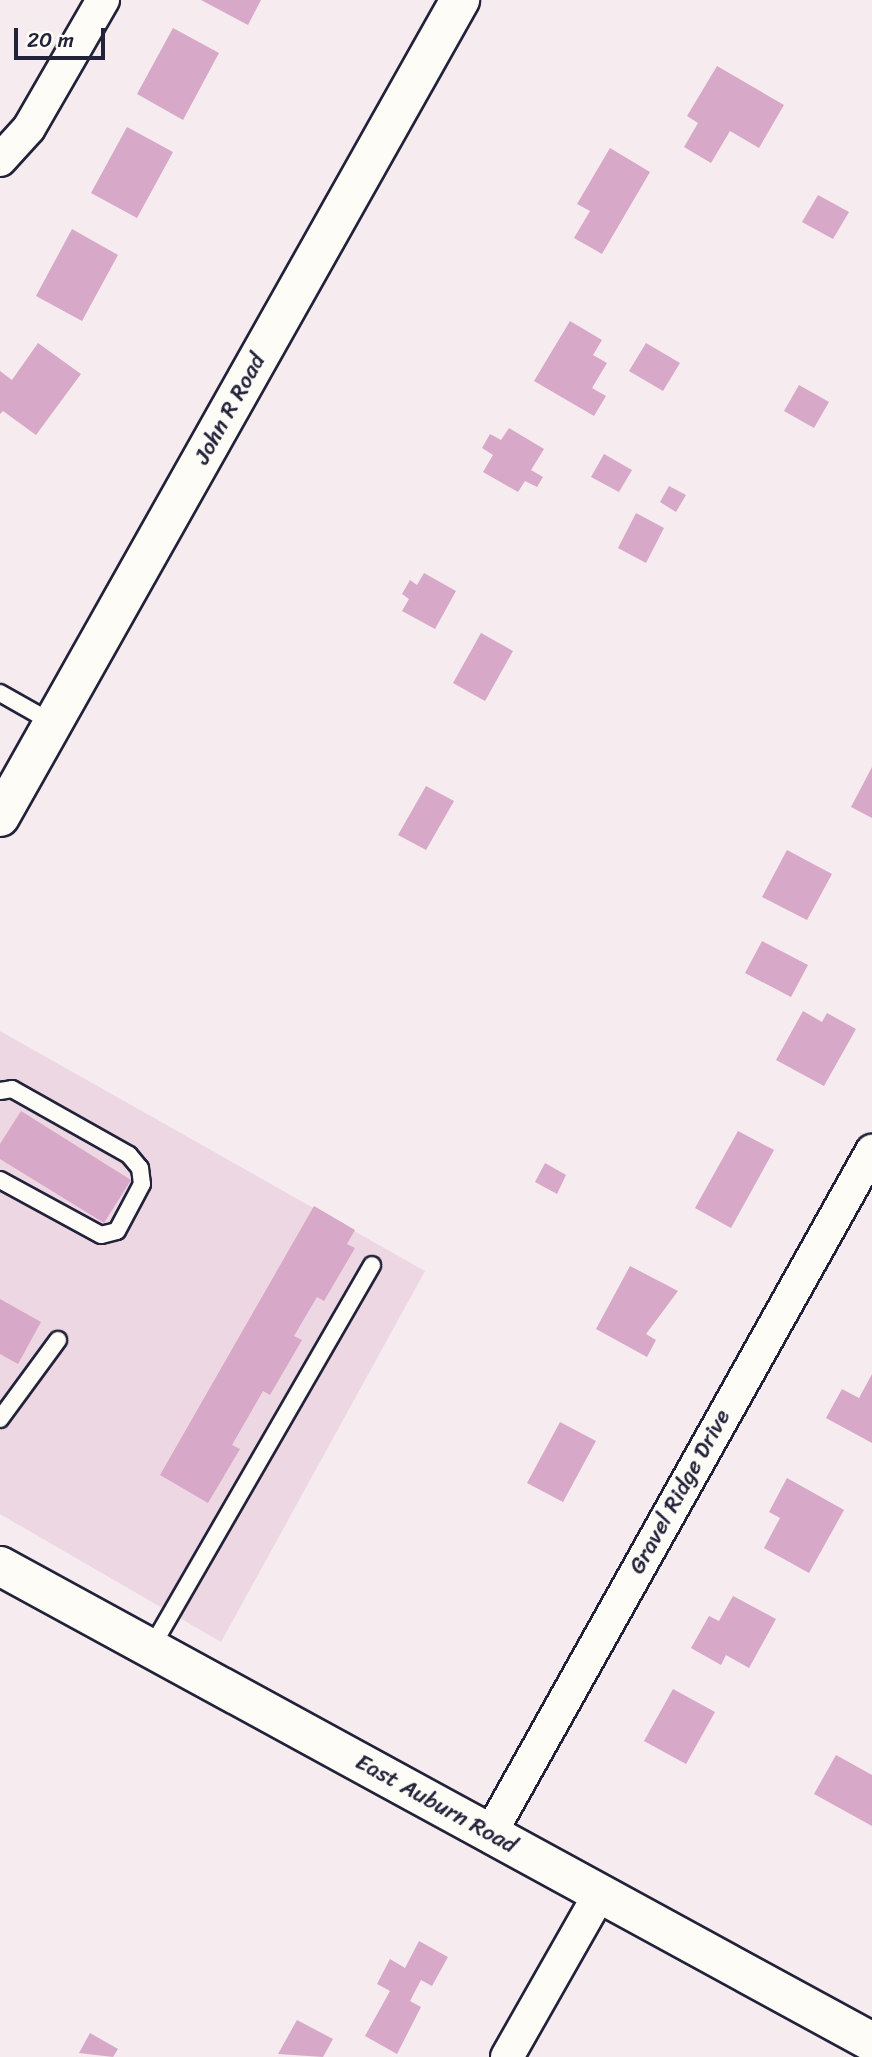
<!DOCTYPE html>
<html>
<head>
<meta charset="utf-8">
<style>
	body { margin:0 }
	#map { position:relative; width:872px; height:2057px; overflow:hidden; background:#f6ebee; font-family:Sriracha,sans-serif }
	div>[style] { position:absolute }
	.built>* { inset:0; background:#edd7e3 }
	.building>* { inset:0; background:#d8a8c8 }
	.roads { filter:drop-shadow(2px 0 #22223b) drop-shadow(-2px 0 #22223b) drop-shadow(0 2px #22223b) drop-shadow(0 -2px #22223b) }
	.service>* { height:16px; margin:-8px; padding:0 8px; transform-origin:8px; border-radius:8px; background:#fdfcf7 }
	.minor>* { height:32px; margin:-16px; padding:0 16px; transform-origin:16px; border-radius:16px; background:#fdfcf7 }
	.secondary>* { height:38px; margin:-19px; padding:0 19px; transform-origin:19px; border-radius:19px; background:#fdfcf7 }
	span { translate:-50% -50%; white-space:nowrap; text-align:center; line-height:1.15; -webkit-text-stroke:5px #fdfcf7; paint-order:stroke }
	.street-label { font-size:23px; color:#22223b }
	.scale { position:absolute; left:14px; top:28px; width:91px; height:32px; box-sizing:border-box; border:4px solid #22223b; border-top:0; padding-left:9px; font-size:21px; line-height:24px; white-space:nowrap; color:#22223b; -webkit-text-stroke:5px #fdfcf7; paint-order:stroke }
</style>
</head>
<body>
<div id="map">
	<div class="built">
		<i style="clip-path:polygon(0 1031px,425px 1271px,221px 1642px,0 1514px)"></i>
	</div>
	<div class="building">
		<i style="clip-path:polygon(201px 0,261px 0,248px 25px)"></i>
		<i style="clip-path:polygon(173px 28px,219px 53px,183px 120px,137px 94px)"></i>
		<i style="clip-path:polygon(717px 66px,784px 105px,759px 148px,730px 131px,711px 163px,684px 147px,698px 123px,687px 116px)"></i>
		<i style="clip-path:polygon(127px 127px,173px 152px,137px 218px,91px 193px)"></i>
		<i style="clip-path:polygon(610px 148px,650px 172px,602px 254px,574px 238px,590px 211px,577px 204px)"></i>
		<i style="clip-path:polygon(818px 195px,849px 212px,833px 239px,802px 222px)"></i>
		<i style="clip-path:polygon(72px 229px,118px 255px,82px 321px,36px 296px)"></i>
		<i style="clip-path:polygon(570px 321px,602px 340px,593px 355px,607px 363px,592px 388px,606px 396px,594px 416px,534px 381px)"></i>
		<i style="clip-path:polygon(38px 343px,81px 374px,36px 435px,3px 411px,0 414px,0 371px,12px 380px)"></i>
		<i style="clip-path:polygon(646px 343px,680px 363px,663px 391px,629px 371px)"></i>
		<i style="clip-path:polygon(799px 385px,829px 402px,814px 428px,784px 411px)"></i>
		<i style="clip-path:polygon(509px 428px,544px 449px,531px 470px,543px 477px,537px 487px,525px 481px,518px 492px,483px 472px,493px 455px,482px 448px,490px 434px,501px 440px)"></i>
		<i style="clip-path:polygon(604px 454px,632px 470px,619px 492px,591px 477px)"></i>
		<i style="clip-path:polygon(669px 486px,686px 495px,676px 512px,660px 502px)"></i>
		<i style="clip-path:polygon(636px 513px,664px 528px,646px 563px,618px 548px)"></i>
		<i style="clip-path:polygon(424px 573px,456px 591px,435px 629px,402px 611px,409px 599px,402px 594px,410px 580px,417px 585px)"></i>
		<i style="clip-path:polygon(481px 633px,513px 651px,485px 701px,453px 683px)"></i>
		<i style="clip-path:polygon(872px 767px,872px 818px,851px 807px)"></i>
		<i style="clip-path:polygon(426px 786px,454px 801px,426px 850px,398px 835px)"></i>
		<i style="clip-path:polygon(787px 850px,832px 874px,807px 920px,762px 897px)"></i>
		<i style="clip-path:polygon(762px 941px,808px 965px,791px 997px,745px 973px)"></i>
		<i style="clip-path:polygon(803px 1011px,822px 1022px,827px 1013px,856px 1029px,824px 1086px,776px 1060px)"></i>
		<i style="clip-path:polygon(21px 1111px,131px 1180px,104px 1223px,0 1159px,0 1144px)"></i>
		<i style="clip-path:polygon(738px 1131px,774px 1150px,731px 1228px,695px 1208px)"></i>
		<i style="clip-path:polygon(545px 1163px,566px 1175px,557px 1194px,535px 1182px)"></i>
		<i style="clip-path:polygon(314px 1206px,355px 1230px,347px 1244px,355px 1248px,324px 1301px,317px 1297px,294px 1336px,302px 1340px,270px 1395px,263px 1391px,232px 1445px,240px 1449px,208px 1503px,160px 1475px)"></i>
		<i style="clip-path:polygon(630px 1266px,678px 1291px,646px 1334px,656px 1340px,647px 1357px,596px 1329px)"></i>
		<i style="clip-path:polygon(0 1299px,41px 1322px,18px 1364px,0 1354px)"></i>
		<i style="clip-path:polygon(872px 1374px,872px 1443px,826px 1418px,842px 1389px,859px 1398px)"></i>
		<i style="clip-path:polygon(560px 1422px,596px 1441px,563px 1502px,527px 1483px)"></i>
		<i style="clip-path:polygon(787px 1478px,844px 1510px,809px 1573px,764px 1548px,780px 1518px,769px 1512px)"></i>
		<i style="clip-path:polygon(733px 1596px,776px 1619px,749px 1668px,726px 1655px,721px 1665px,691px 1648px,709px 1616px,719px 1621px)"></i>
		<i style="clip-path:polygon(673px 1689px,715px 1712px,686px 1764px,644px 1741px)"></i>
		<i style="clip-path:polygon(836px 1755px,872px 1775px,872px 1826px,814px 1794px)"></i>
		<i style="clip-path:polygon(419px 1941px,448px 1957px,432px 1986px,421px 1980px,410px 2001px,421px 2007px,397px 2054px,365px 2036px,390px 1991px,377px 1984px,390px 1959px,405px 1968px)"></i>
		<i style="clip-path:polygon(297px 2020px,333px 2039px,323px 2057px,278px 2054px)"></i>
		<i style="clip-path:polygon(90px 2033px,118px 2049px,113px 2057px,79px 2053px)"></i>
	</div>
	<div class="roads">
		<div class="service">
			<i style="left:0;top:693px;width:61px;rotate:29.5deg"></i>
			<i style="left:0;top:1091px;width:12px;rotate:-9deg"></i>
			<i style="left:12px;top:1089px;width:134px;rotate:29.4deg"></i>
			<i style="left:129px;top:1155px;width:17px;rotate:50deg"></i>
			<i style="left:140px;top:1168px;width:16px;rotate:83deg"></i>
			<i style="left:142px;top:1184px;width:53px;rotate:118deg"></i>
			<i style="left:117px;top:1231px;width:16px;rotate:166deg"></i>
			<i style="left:101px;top:1235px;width:115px;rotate:-151.4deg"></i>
			<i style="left:0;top:1419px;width:98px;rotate:-53.7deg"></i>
			<i style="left:151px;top:1648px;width:442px;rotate:-60deg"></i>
		</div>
		<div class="minor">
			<i style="left:0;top:160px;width:43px;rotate:-47.8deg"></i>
			<i style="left:29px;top:128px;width:148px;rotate:-60deg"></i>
			<i style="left:490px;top:1834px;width:783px;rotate:-60.78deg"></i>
			<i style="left:507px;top:2057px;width:189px;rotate:-60.4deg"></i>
		</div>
		<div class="secondary">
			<i style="left:0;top:817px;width:938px;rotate:-60.62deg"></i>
			<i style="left:0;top:1566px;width:993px;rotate:28.63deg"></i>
		</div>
	</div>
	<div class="street-label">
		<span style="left:230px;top:409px;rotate:-61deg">John R Road</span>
		<span style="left:680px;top:1492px;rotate:-61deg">Gravel Ridge Drive</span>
		<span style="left:436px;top:1804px;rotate:29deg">East Auburn Road</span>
	</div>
	<div class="scale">20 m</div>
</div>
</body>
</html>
